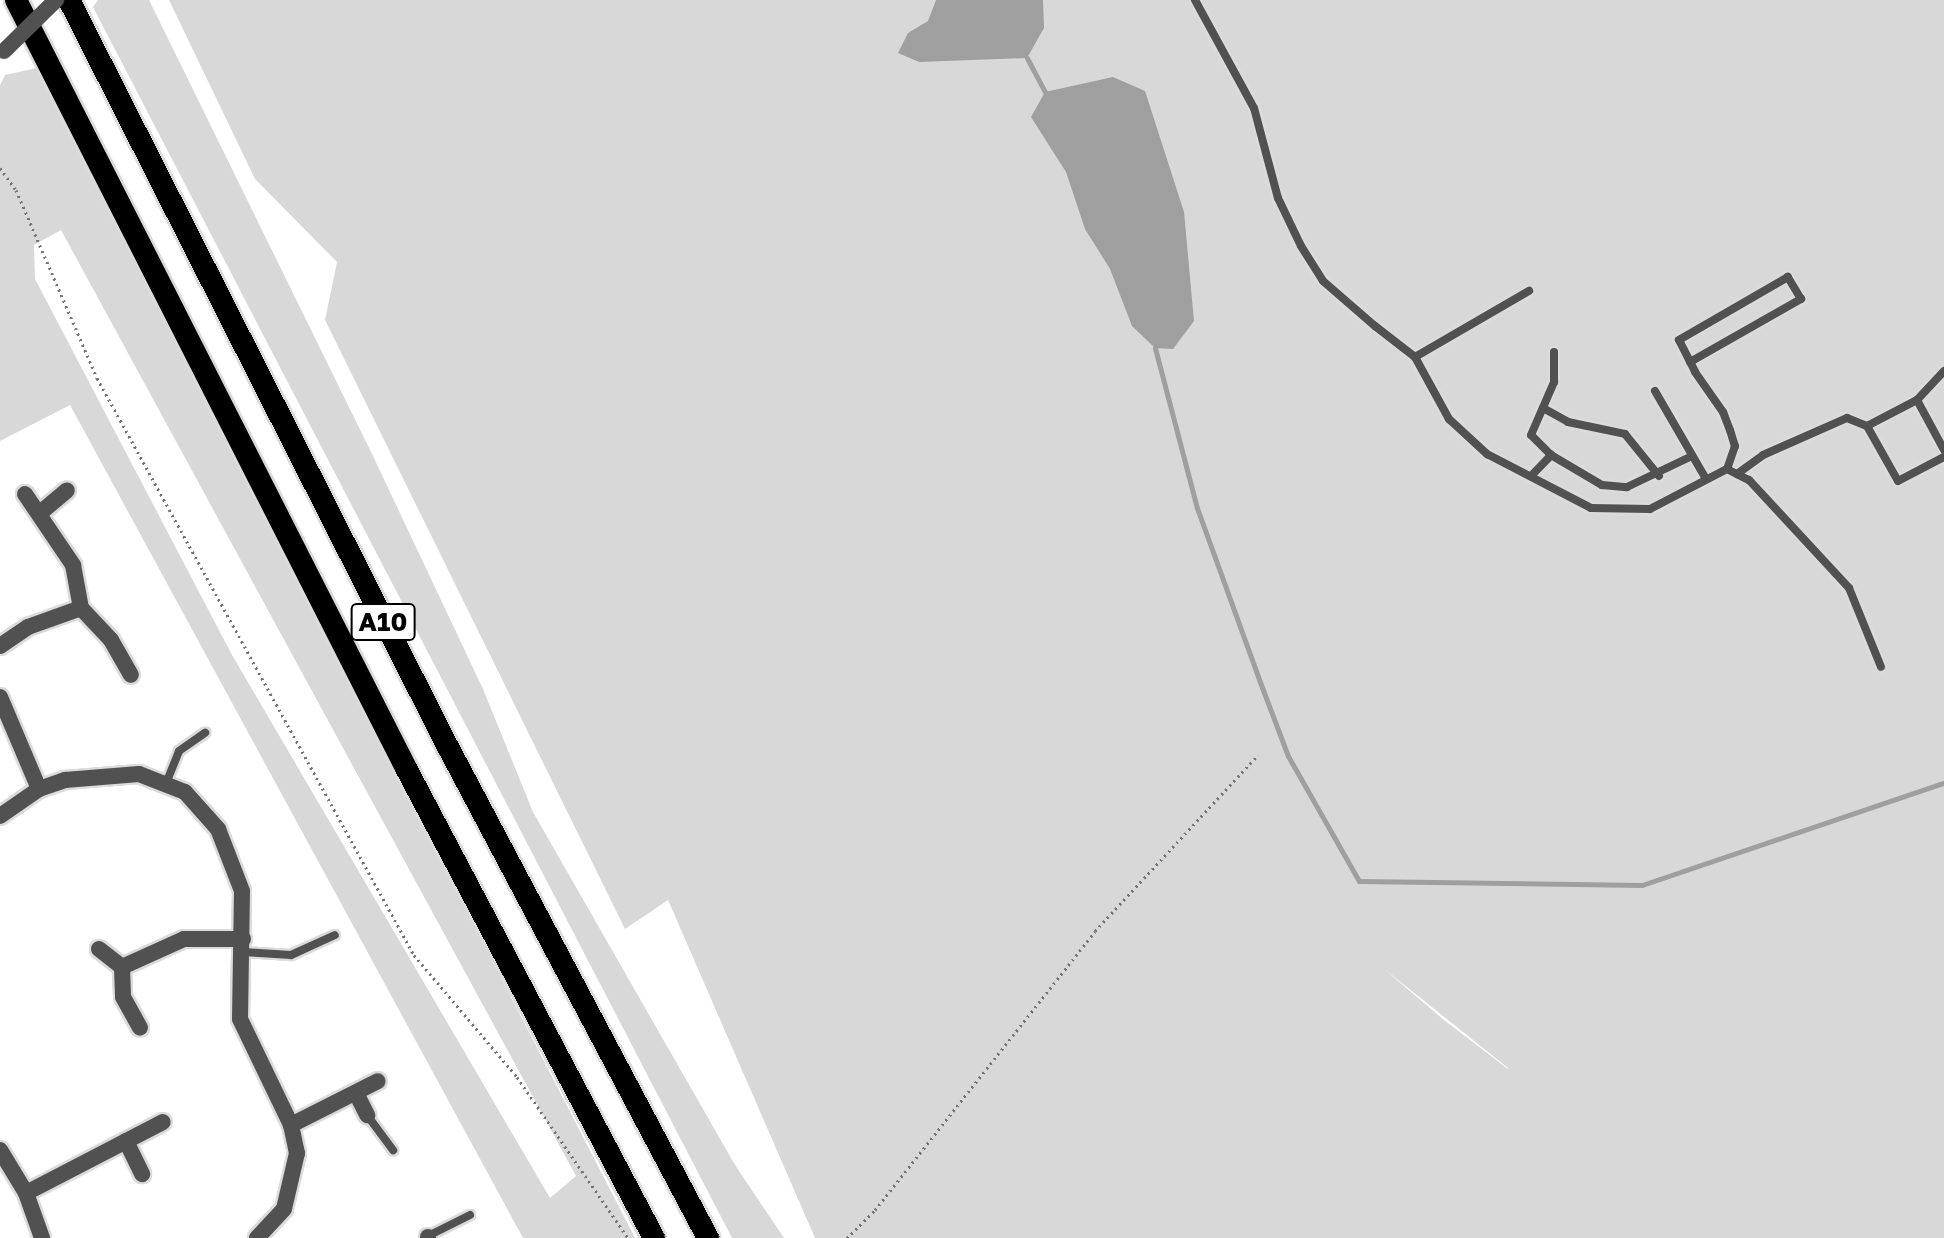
<!DOCTYPE html>
<html>
<head>
<meta charset="utf-8">
<style>
	body { margin:0 }
	#map { position:relative; width:1944px; height:1238px; overflow:hidden; background:#fff; font-family:"Golos Text",sans-serif }
	div>[style] { position:absolute }
	.green>* { inset:0; background:#d8d8d8 }
	.water>* { inset:0; background:#9f9f9f }
	.stream>* { height:5px; margin:-2.5px; padding:0 2.5px; transform-origin:2.5px; border-radius:2.5px; background:#9f9f9f }
	.path>* { height:3px; margin-top:-1.5px; transform-origin:0; background:repeating-linear-gradient(90deg,#737373 0 2px,transparent 0 6px) }
	.roads { filter:drop-shadow(2px 0 #dbdbdb) drop-shadow(-2px 0 #dbdbdb) drop-shadow(0 2px #dbdbdb) drop-shadow(0 -2px #dbdbdb) }
	.service>* { height:8px; margin:-4px; padding:0 4px; transform-origin:4px; border-radius:4px; background:#515151 }
	.minor>* { height:16px; margin:-8px; padding:0 8px; transform-origin:8px; border-radius:8px; background:#515151 }
	.trunk>* { height:22px; margin:-11px; padding:0 11px; transform-origin:11px; border-radius:11px; background:#000 }
	.tertiary-bridge>* { height:16px; margin:-8px; padding:0 8px; transform-origin:8px; border-radius:8px; background:#515151 }
	span { translate:-50% -50%; white-space:nowrap; text-align:center; line-height:1.15; -webkit-text-stroke:8px #fff; paint-order:stroke }
	.shield-label span { padding:2px 6px; background:#fff; border:2px solid; border-radius:6px; -webkit-text-stroke-width:0 }
	.shield-label { font-size:26px; color:#000; font-weight:700 }
</style>
</head>
<body>
<div id="map">
	<div class="green">
		<i style="clip-path:polygon(98px 0,149px 0,373px 456px,483px 689px,533px 812px,735px 1165px,784px 1238px,732px 1238px,93px 7px)"></i>
		<i style="clip-path:polygon(evenodd,169px 0,1944px 0,1944px 1238px,815px 1238px,668px 900px,625px 929px,325px 320px,337px 262px,255px 179px,169px 0,1383px 968px,1508px 1068px,1508px 1069px,1444px 1020px,1383px 968px)"></i>
		<i style="clip-path:polygon(evenodd,41px 67px,211px 414px,635px 1238px,523px 1238px,70px 405px,0 441px,0 85px,5px 75px,41px 67px,61px 230px,576px 1176px,550px 1198px,232px 655px,35px 279px,34px 245px,61px 230px)"></i>
	</div>
	<div class="water">
		<i style="clip-path:polygon(936px 0,1043px 0,1044px 28px,1027px 58px,919px 62px,898px 53px,908px 33px,928px 21px)"></i>
		<i style="clip-path:polygon(1113px 77px,1145px 91px,1184px 212px,1194px 321px,1173px 349px,1155px 348px,1132px 326px,1110px 269px,1085px 229px,1066px 172px,1031px 117px,1045px 92px)"></i>
	</div>
	<div class="stream">
		<i style="left:1027px;top:58px;width:38px;rotate:62deg"></i>
		<i style="left:1155px;top:348px;width:165px;rotate:75.3deg"></i>
		<i style="left:1197px;top:508px;width:185px;rotate:70.1deg"></i>
		<i style="left:1260px;top:682px;width:79px;rotate:69.3deg"></i>
		<i style="left:1288px;top:756px;width:144px;rotate:60.4deg"></i>
		<i style="left:1359px;top:881px;width:283px;rotate:0.8deg"></i>
		<i style="left:1642px;top:885px;width:319px;rotate:-18.7deg"></i>
	</div>
	<div class="path">
		<i style="left:0;top:168px;width:27px;rotate:54deg"></i>
		<i style="left:16px;top:190px;width:205px;rotate:66.7deg"></i>
		<i style="left:97px;top:378px;width:658px;rotate:61.22deg"></i>
		<i style="left:414px;top:955px;width:160px;rotate:49.8deg"></i>
		<i style="left:517px;top:1077px;width:196px;rotate:55.4deg"></i>
		<i style="left:847px;top:1238px;width:40px;rotate:-45deg"></i>
		<i style="left:875px;top:1210px;width:355px;rotate:-51.7deg"></i>
		<i style="left:1095px;top:931px;width:240px;rotate:-47.2deg"></i>
	</div>
	<div class="roads">
		<div class="service">
			<i style="left:1195px;top:0;width:123px;rotate:61.4deg"></i>
			<i style="left:1254px;top:108px;width:93px;rotate:75.1deg"></i>
			<i style="left:1278px;top:198px;width:53px;rotate:64.4deg"></i>
			<i style="left:1301px;top:246px;width:41px;rotate:57.8deg"></i>
			<i style="left:1323px;top:281px;width:69px;rotate:40.9deg"></i>
			<i style="left:1375px;top:326px;width:51px;rotate:37.8deg"></i>
			<i style="left:1415px;top:357px;width:132px;rotate:-30.1deg"></i>
			<i style="left:1415px;top:357px;width:71px;rotate:61.3deg"></i>
			<i style="left:1449px;top:419px;width:52px;rotate:42.6deg"></i>
			<i style="left:1487px;top:454px;width:117px;rotate:27.4deg"></i>
			<i style="left:1591px;top:508px;width:59px;rotate:1deg"></i>
			<i style="left:1650px;top:509px;width:87px;rotate:-27.5deg"></i>
			<i style="left:1727px;top:469px;width:25px;rotate:27deg"></i>
			<i style="left:1749px;top:480px;width:147px;rotate:47.2deg"></i>
			<i style="left:1849px;top:588px;width:85px;rotate:67.9deg"></i>
			<i style="left:1690px;top:362px;width:128px;rotate:-29.6deg"></i>
			<i style="left:1801px;top:299px;width:26px;rotate:-121deg"></i>
			<i style="left:1788px;top:277px;width:126px;rotate:150deg"></i>
			<i style="left:1679px;top:340px;width:36px;rotate:63deg"></i>
			<i style="left:1695px;top:372px;width:49px;rotate:55deg"></i>
			<i style="left:1723px;top:412px;width:19px;rotate:69deg"></i>
			<i style="left:1730px;top:430px;width:17px;rotate:73deg"></i>
			<i style="left:1735px;top:446px;width:24px;rotate:109deg"></i>
			<i style="left:1655px;top:391px;width:102px;rotate:59.9deg"></i>
			<i style="left:1917px;top:400px;width:40px;rotate:-47deg"></i>
			<i style="left:1543px;top:408px;width:29px;rotate:29deg"></i>
			<i style="left:1568px;top:422px;width:58px;rotate:11.9deg"></i>
			<i style="left:1625px;top:434px;width:54px;rotate:51deg"></i>
			<i style="left:1867px;top:426px;width:56px;rotate:-27.5deg"></i>
			<i style="left:1917px;top:400px;width:57px;rotate:61.6deg"></i>
			<i style="left:1551px;top:455px;width:28px;rotate:-135deg"></i>
			<i style="left:1531px;top:435px;width:58px;rotate:-66.5deg"></i>
			<i style="left:1554px;top:382px;width:30px;rotate:-90deg"></i>
			<i style="left:1737px;top:474px;width:32px;rotate:-36deg"></i>
			<i style="left:1763px;top:455px;width:92px;rotate:-23.8deg"></i>
			<i style="left:1847px;top:418px;width:22px;rotate:22deg"></i>
			<i style="left:1867px;top:426px;width:63px;rotate:60.6deg"></i>
			<i style="left:1898px;top:481px;width:52px;rotate:-27.6deg"></i>
			<i style="left:1532px;top:475px;width:28px;rotate:-46deg"></i>
			<i style="left:1551px;top:455px;width:59px;rotate:30.5deg"></i>
			<i style="left:1602px;top:485px;width:25px;rotate:5deg"></i>
			<i style="left:1627px;top:487px;width:72px;rotate:-25.5deg"></i>
			<i style="left:167px;top:781px;width:32px;rotate:-68deg"></i>
			<i style="left:179px;top:751px;width:32px;rotate:-35deg"></i>
			<i style="left:243px;top:952px;width:48px;rotate:3.6deg"></i>
			<i style="left:291px;top:955px;width:48px;rotate:-24.4deg"></i>
			<i style="left:367px;top:1115px;width:44px;rotate:53.4deg"></i>
			<i style="left:428px;top:1236px;width:47px;rotate:-26.6deg"></i>
		</div>
		<div class="minor">
			<i style="left:25px;top:494px;width:86px;rotate:55.9deg"></i>
			<i style="left:73px;top:565px;width:44px;rotate:79.5deg"></i>
			<i style="left:40px;top:513px;width:35px;rotate:-40deg"></i>
			<i style="left:0;top:646px;width:34px;rotate:-34deg"></i>
			<i style="left:28px;top:627px;width:56px;rotate:-19.7deg"></i>
			<i style="left:81px;top:608px;width:44px;rotate:46.8deg"></i>
			<i style="left:111px;top:640px;width:40px;rotate:60.3deg"></i>
			<i style="left:0;top:697px;width:100px;rotate:67deg"></i>
			<i style="left:0;top:816px;width:47px;rotate:-34.7deg"></i>
			<i style="left:39px;top:789px;width:28px;rotate:-19deg"></i>
			<i style="left:65px;top:780px;width:74px;rotate:-4.6deg"></i>
			<i style="left:139px;top:774px;width:49px;rotate:21.4deg"></i>
			<i style="left:185px;top:792px;width:50px;rotate:48.3deg"></i>
			<i style="left:218px;top:829px;width:66px;rotate:68.8deg"></i>
			<i style="left:242px;top:891px;width:128px;rotate:90.9deg"></i>
			<i style="left:240px;top:1019px;width:118px;rotate:64.3deg"></i>
			<i style="left:291px;top:1125px;width:29px;rotate:78deg"></i>
			<i style="left:297px;top:1153px;width:57px;rotate:103.1deg"></i>
			<i style="left:284px;top:1209px;width:40px;rotate:133deg"></i>
			<i style="left:99px;top:949px;width:29px;rotate:38deg"></i>
			<i style="left:122px;top:967px;width:30px;rotate:88deg"></i>
			<i style="left:123px;top:997px;width:35px;rotate:61deg"></i>
			<i style="left:122px;top:967px;width:68px;rotate:-24.3deg"></i>
			<i style="left:184px;top:939px;width:59px"></i>
			<i style="left:356px;top:1093px;width:25px;rotate:63deg"></i>
			<i style="left:291px;top:1125px;width:97px;rotate:-26.8deg"></i>
			<i style="left:126px;top:1141px;width:37px;rotate:64deg"></i>
			<i style="left:0;top:1150px;width:50px;rotate:58.8deg"></i>
			<i style="left:26px;top:1193px;width:48px;rotate:70.4deg"></i>
			<i style="left:26px;top:1193px;width:154px;rotate:-27.4deg"></i>
			<i style="left:428px;top:1237px;width:1px;rotate:90deg"></i>
		</div>
		<div class="trunk">
			<i style="left:16px;top:0;width:864px;rotate:63.08deg"></i>
			<i style="left:407px;top:770px;width:529px;rotate:62.18deg"></i>
			<i style="left:69px;top:0;width:838px;rotate:63.1deg"></i>
			<i style="left:448px;top:747px;width:556px;rotate:62.1deg"></i>
		</div>
	</div>
	<div class="tertiary-bridge">
		<i style="left:4px;top:51px;width:73px;rotate:-44.4deg"></i>
	</div>
	<div class="shield-label">
		<span style="left:383px;top:622px">A10</span>
	</div>
</div>
</body>
</html>
